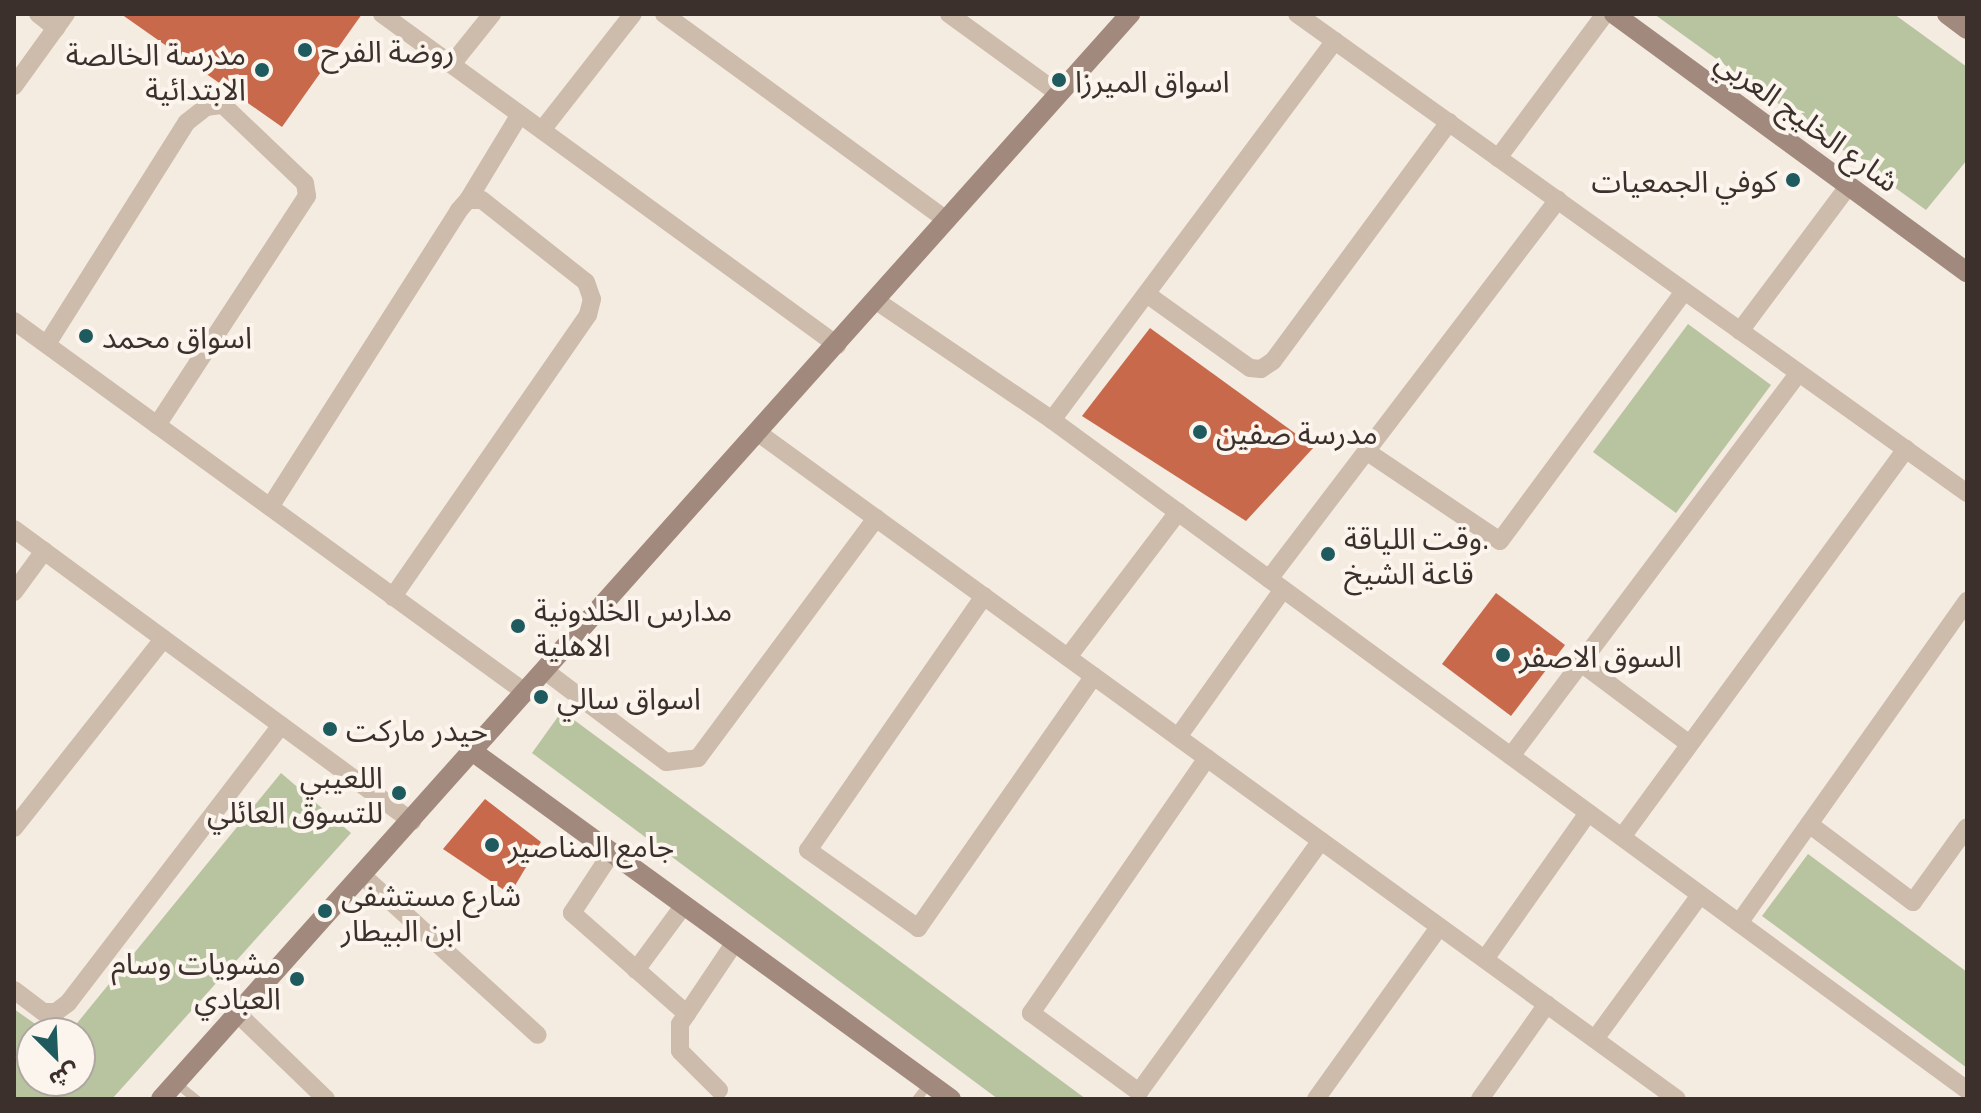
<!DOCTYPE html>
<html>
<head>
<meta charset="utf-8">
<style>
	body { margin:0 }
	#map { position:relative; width:1981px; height:1113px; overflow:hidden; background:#f4ebe1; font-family:"Exo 2","Noto Sans Arabic",sans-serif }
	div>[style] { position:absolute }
	.green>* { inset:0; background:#b8c4a0 }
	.building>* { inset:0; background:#c8694b }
	.lane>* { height:9px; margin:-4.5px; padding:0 4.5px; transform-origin:4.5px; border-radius:4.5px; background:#cdbbac }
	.street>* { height:18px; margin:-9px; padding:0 9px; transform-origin:9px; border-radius:9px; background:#cdbbac }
	.secondary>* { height:20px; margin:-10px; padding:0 10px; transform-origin:10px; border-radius:10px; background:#a18a7d }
	.dots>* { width:22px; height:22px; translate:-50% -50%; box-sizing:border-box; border:4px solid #fbf5ee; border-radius:50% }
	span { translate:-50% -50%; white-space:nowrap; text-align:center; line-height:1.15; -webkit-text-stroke:8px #fbf5ee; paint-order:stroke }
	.poi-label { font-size:30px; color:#3b302b }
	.left { translate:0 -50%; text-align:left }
	.right { translate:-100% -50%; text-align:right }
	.street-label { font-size:30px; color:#3b302b }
	.frame { position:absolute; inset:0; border:16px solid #3b302b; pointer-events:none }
	.north { position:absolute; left:16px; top:1017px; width:80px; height:80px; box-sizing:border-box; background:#fbf5ee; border:2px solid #aea6a0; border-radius:50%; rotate:156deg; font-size:22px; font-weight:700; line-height:32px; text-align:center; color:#3b302b }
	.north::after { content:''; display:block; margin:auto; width:28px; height:36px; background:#1f5a5e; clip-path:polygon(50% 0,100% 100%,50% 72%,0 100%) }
</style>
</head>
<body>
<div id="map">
	<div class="green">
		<i style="clip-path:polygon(1654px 14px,1894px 14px,1967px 67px,1967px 160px,1926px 210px)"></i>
		<i style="clip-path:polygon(1688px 324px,1771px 385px,1676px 513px,1593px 452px)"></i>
		<i style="clip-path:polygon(562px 711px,1086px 1099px,998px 1099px,532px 753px)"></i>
		<i style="clip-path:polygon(281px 773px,351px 833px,112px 1099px,14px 1099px,14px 1009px,48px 1033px,32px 1033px,32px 1081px,80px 1081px,80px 1033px,69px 1033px)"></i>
		<i style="clip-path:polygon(1808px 854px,1967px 972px,1967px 1068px,1762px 916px)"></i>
	</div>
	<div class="building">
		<i style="clip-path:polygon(121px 14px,362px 14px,282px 127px)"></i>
		<i style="clip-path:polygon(1150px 328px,1314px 447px,1246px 521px,1082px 416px)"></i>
		<i style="clip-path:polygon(1496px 593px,1565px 645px,1511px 716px,1442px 664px)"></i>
		<i style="clip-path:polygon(485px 799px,541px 842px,510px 894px,443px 849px)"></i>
	</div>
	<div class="lane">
		<i style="left:176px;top:1083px;width:26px;rotate:39deg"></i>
		<i style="left:916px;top:1099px;width:21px;rotate:-51deg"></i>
	</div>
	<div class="street">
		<i style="left:38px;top:14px;width:23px;rotate:38deg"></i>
		<i style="left:382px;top:14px;width:563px;rotate:36.03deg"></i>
		<i style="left:664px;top:14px;width:350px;rotate:36.1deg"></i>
		<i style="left:949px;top:14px;width:136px;rotate:36deg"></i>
		<i style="left:1297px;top:14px;width:824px;rotate:35.56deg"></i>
		<i style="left:452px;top:64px;width:64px;rotate:-51.3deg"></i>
		<i style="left:14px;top:86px;width:89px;rotate:-54.2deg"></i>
		<i style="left:542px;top:130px;width:147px;rotate:-51.9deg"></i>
		<i style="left:1498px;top:158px;width:179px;rotate:-53.4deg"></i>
		<i style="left:468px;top:200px;width:100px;rotate:-58.8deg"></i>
		<i style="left:1148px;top:295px;width:125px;rotate:35.6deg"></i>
		<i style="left:1250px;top:368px;width:11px;rotate:5deg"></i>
		<i style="left:1261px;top:369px;width:14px;rotate:-34deg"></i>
		<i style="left:1273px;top:361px;width:297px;rotate:-53.6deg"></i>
		<i style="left:875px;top:300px;width:214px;rotate:34.1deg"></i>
		<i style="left:1052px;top:420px;width:1134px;rotate:36.21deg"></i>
		<i style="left:14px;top:321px;width:633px;rotate:36deg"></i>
		<i style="left:1740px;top:331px;width:179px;rotate:-53.2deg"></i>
		<i style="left:47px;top:344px;width:262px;rotate:-57.8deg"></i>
		<i style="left:187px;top:122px;width:24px;rotate:-38deg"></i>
		<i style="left:206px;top:107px;width:17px;rotate:-7deg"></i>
		<i style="left:223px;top:105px;width:113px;rotate:43.6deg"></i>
		<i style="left:305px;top:183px;width:13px;rotate:81deg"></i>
		<i style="left:307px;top:196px;width:274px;rotate:123.2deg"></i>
		<i style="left:1052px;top:420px;width:473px;rotate:-53.3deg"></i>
		<i style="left:757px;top:432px;width:1136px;rotate:35.94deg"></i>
		<i style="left:1366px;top:451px;width:161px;rotate:33.9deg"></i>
		<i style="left:1500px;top:541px;width:310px;rotate:-53.6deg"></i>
		<i style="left:270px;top:507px;width:352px;rotate:-57.5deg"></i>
		<i style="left:459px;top:210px;width:13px;rotate:-48deg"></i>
		<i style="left:468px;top:200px;width:14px"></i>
		<i style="left:482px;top:200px;width:132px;rotate:38.3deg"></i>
		<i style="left:586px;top:282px;width:18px;rotate:71deg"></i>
		<i style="left:592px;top:299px;width:16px;rotate:104deg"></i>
		<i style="left:588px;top:315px;width:343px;rotate:124.7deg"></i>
		<i style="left:14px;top:529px;width:494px;rotate:36.3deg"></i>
		<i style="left:1269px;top:579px;width:477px;rotate:-52.7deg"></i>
		<i style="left:14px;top:592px;width:51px;rotate:-53.8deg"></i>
		<i style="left:984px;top:596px;width:309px;rotate:124.7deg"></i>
		<i style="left:808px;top:850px;width:135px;rotate:35.3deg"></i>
		<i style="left:918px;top:928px;width:307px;rotate:-55.1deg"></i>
		<i style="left:1068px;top:657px;width:182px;rotate:-52.8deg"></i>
		<i style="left:1581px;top:663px;width:134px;rotate:36.8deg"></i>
		<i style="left:544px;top:670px;width:153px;rotate:37deg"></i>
		<i style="left:666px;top:762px;width:32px;rotate:-7deg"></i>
		<i style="left:698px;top:758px;width:299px;rotate:-53.4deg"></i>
		<i style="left:1178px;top:737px;width:181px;rotate:-54.6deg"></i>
		<i style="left:1511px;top:756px;width:479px;rotate:-53.1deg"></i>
		<i style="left:1207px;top:758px;width:310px;rotate:124.6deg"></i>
		<i style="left:1031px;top:1013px;width:134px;rotate:36.2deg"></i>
		<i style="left:1139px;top:1092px;width:310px;rotate:-54.1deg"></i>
		<i style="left:1809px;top:824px;width:130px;rotate:36.9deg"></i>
		<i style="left:1913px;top:902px;width:92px;rotate:-54.2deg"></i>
		<i style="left:14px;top:828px;width:241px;rotate:-51.7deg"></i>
		<i style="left:1622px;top:837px;width:481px;rotate:-53.8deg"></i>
		<i style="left:612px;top:852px;width:73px;rotate:123.3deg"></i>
		<i style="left:572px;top:913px;width:153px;rotate:41.3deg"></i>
		<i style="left:363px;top:876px;width:236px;rotate:42.3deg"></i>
		<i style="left:1739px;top:923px;width:395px;rotate:-54.7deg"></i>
		<i style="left:1485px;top:959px;width:179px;rotate:-54.8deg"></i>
		<i style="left:636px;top:970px;width:81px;rotate:-53.6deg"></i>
		<i style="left:14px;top:990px;width:36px;rotate:37deg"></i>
		<i style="left:43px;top:1012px;width:13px"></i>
		<i style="left:56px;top:1012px;width:15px;rotate:-37deg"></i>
		<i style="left:68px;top:1003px;width:350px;rotate:-52.5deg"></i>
		<i style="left:239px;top:1015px;width:121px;rotate:44deg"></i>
		<i style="left:1595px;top:1039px;width:178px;rotate:-53.9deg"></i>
		<i style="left:719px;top:1090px;width:55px;rotate:-135deg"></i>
		<i style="left:680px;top:1051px;width:27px;rotate:-90deg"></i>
		<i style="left:680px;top:1024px;width:99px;rotate:-56.1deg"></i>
		<i style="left:1316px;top:1099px;width:211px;rotate:-54.4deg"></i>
		<i style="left:1480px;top:1099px;width:116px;rotate:-54.8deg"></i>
	</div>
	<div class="secondary">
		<i style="left:1614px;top:14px;width:437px;rotate:36.2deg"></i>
		<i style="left:1947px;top:14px;width:25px;rotate:37deg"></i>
		<i style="left:472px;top:751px;width:592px;rotate:36deg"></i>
		<i style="left:161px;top:1099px;width:1455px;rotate:-48.23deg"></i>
	</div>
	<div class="dots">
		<i style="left:305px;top:50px;background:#1f5a5e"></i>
		<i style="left:262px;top:70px;background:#1f5a5e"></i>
		<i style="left:1059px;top:80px;background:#1f5a5e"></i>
		<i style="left:1793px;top:180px;background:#1f5a5e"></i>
		<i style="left:86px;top:336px;background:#1f5a5e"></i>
		<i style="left:1200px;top:432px;background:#1f5a5e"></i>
		<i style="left:1328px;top:554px;background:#1f5a5e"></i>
		<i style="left:518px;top:626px;background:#1f5a5e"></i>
		<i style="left:1503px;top:655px;background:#1f5a5e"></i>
		<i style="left:541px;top:697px;background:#1f5a5e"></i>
		<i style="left:330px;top:729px;background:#1f5a5e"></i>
		<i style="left:399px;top:793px;background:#1f5a5e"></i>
		<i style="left:492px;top:845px;background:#1f5a5e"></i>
		<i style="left:325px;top:911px;background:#1f5a5e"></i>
		<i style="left:297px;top:979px;background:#1f5a5e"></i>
	</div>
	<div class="poi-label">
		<span class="left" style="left:321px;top:50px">روضة الفرح</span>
		<span class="right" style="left:246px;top:70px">مدرسة الخالصة<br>الابتدائية</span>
		<span class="left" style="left:1075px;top:80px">اسواق الميرزا</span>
		<span class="right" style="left:1777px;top:180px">كوفي الجمعيات</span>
		<span class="left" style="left:102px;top:336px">اسواق محمد</span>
		<span class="left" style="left:1216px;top:432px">مدرسة صفين</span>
		<span class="left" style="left:1344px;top:554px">وقت اللياقة.<br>قاعة الشيخ</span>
		<span class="left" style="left:534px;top:626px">مدارس الخلدونية<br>الاهلية</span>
		<span class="left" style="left:1519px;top:655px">السوق الاصفر</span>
		<span class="left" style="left:557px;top:697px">اسواق سالي</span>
		<span class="left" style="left:346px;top:729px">حيدر ماركت</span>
		<span class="right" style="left:383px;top:793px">اللعيبي<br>للتسوق العائلي</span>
		<span class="left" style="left:508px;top:845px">جامع المناصير</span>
		<span class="left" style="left:341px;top:911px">شارع مستشفى<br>ابن البيطار</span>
		<span class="right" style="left:281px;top:979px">مشويات وسام<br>العبادي</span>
	</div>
	<div class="street-label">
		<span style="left:1808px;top:120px;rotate:36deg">شارع الخليج العربي</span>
	</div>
	<div class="frame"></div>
	<div class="north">ش</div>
</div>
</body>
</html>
